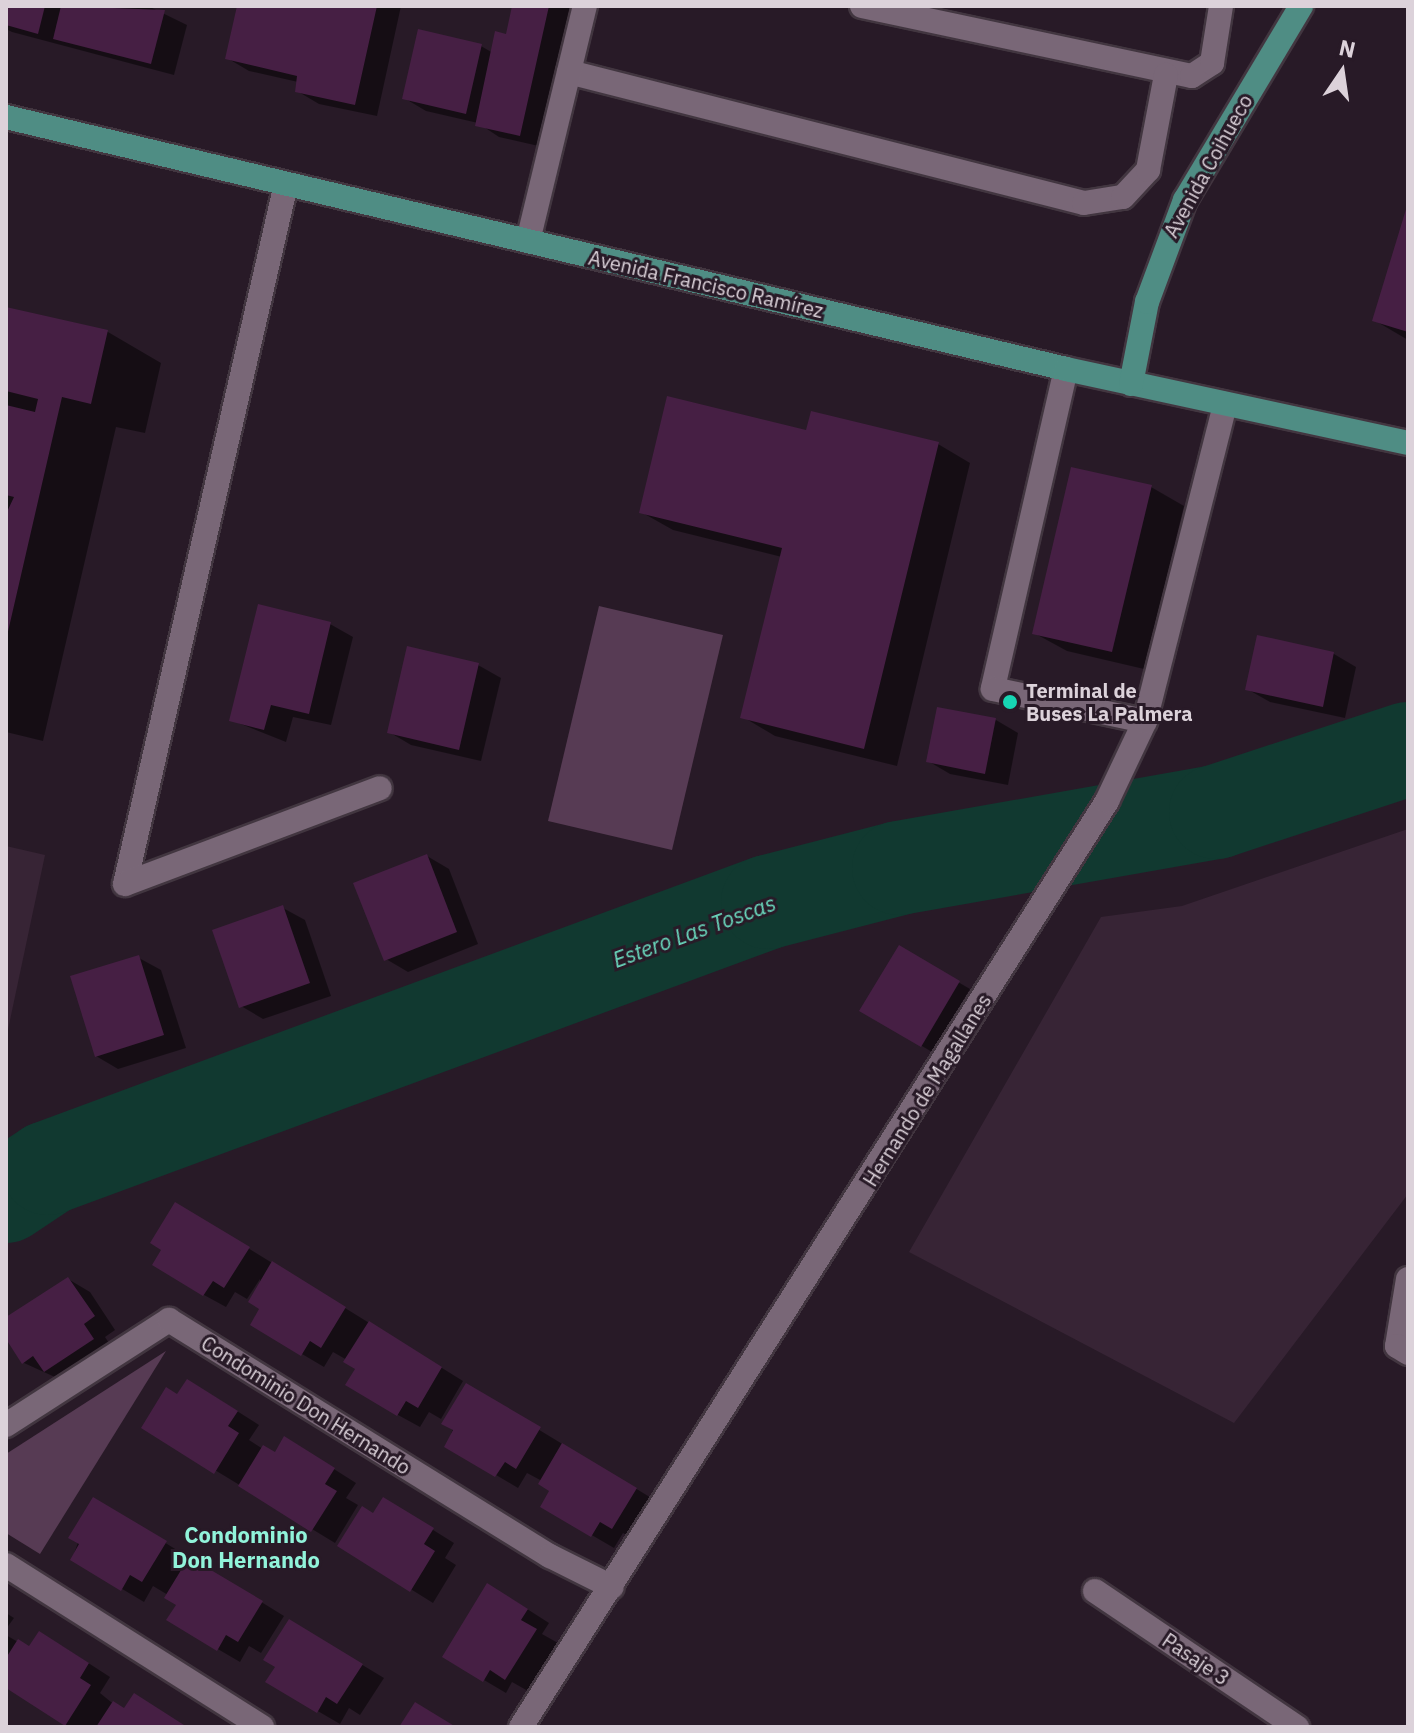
<!DOCTYPE html>
<html>
<head>
<meta charset="utf-8">
<style>
	body { margin:0 }
	#map { position:relative; width:1414px; height:1733px; overflow:hidden; background:#281a27; font-family:"IBM Plex Sans",sans-serif }
	div>[style] { position:absolute }
	.built>* { inset:0; background:#372435 }
	.green>* { inset:0; background:#573b54 }
	.shadow>* { inset:0; background:#0007 }
	.river>* { height:94px; margin:-47px; padding:0 47px; transform-origin:47px; border-radius:47px; background:#113930 }
	.building>* { inset:0; background:#461f44 }
	.roads { filter:drop-shadow(2px 0 #423640) drop-shadow(-2px 0 #423640) drop-shadow(0 2px #423640) drop-shadow(0 -2px #423640) }
	.minor>* { height:24px; margin:-12px; padding:0 12px; transform-origin:12px; border-radius:12px; background:#796777 }
	.major>* { height:24px; margin:-12px; padding:0 12px; transform-origin:12px; border-radius:12px; background:#4f8d84 }
	.dots>* { width:22px; height:22px; translate:-50% -50%; box-sizing:border-box; border:4px solid #281a27; border-radius:50% }
	span { translate:-50% -50%; white-space:nowrap; text-align:center; line-height:1.15; -webkit-text-stroke:6px #281a27; paint-order:stroke }
	.street-label { font-size:20px; color:#dcd2da }
	.poi-label { font-size:20px; color:#dcd2da; font-weight:700 }
	.left { translate:0 -50%; text-align:left }
	.water-label { font-size:22px; color:#6ad9be; font-style:italic }
	.neighbourhood-label { font-size:22px; color:#91f3da; font-weight:700 }
	.frame { position:absolute; inset:0; border:8px solid #dcd2da; pointer-events:none }
	.north { position:absolute; left:1302px; top:32px; width:80px; height:80px; -webkit-text-stroke:6px #281a27; paint-order:stroke; rotate:13deg; font-size:22px; font-weight:700; line-height:32px; text-align:center; color:#dcd2da }
	.north::after { content:''; display:block; margin:auto; width:28px; height:36px; background:#dcd2da; clip-path:polygon(50% 0,100% 100%,50% 72%,0 100%) }
</style>
</head>
<body>
<div id="map">
	<div class="built">
		<i style="clip-path:polygon(1408px 829px,1408px 1194px,1234px 1423px,909px 1252px,1101px 917px,1182px 906px)"></i>
		<i style="clip-path:polygon(6px 846px,45px 855px,6px 1039px)"></i>
	</div>
	<div class="green">
		<i style="clip-path:polygon(599px 606px,723px 635px,672px 850px,548px 821px)"></i>
		<i style="clip-path:polygon(166px 1351px,40px 1554px,6px 1533px,6px 1454px)"></i>
	</div>
	<div class="shadow">
		<i style="clip-path:polygon(6px 6px,148px 6px,187px 25px,174px 75px,12px 32px,6px 29px)"></i>
		<i style="clip-path:polygon(239px 6px,401px 6px,377px 116px,319px 104px,297px 91px,298px 82px,249px 71px,227px 58px)"></i>
		<i style="clip-path:polygon(514px 6px,574px 6px,543px 147px,499px 137px,478px 123px,426px 111px,404px 98px,481px 46px,493px 53px,507px 36px)"></i>
		<i style="clip-path:polygon(1408px 211px,1408px 340px,1374px 320px)"></i>
		<i style="clip-path:polygon(6px 309px,108px 332px,161px 363px,145px 433px,116px 427px,43px 741px,6px 732px,6px 516px,12px 513px,6px 511px)"></i>
		<i style="clip-path:polygon(808px 433px,938px 444px,970px 463px,897px 766px,775px 736px,743px 717px,782px 557px,673px 530px,641px 512px)"></i>
		<i style="clip-path:polygon(1151px 487px,1184px 506px,1144px 669px,1067px 651px,1034px 633px)"></i>
		<i style="clip-path:polygon(330px 624px,353px 637px,331px 725px,293px 717px,286px 742px,231px 720px)"></i>
		<i style="clip-path:polygon(1259px 638px,1334px 654px,1356px 667px,1345px 718px,1270px 702px,1247px 689px)"></i>
		<i style="clip-path:polygon(478px 665px,501px 678px,481px 761px,411px 745px,389px 732px)"></i>
		<i style="clip-path:polygon(996px 720px,1018px 733px,1008px 785px,950px 774px,928px 761px)"></i>
		<i style="clip-path:polygon(427px 856px,449px 869px,478px 944px,408px 972px,386px 959px)"></i>
		<i style="clip-path:polygon(283px 908px,305px 920px,331px 996px,263px 1019px,241px 1006px)"></i>
		<i style="clip-path:polygon(900px 948px,970px 989px,932px 1052px,862px 1010px)"></i>
		<i style="clip-path:polygon(139px 958px,161px 970px,186px 1048px,118px 1069px,96px 1056px)"></i>
		<i style="clip-path:polygon(198px 1217px,463px 1381px,441px 1419px,429px 1412px,420px 1427px,398px 1415px,347px 1360px,333px 1352px,324px 1367px,302px 1354px,262px 1309px,260px 1279px,247px 1299px,235px 1292px,226px 1307px,204px 1295px)"></i>
		<i style="clip-path:polygon(68px 1279px,90px 1292px,115px 1330px,105px 1337px,115px 1352px,68px 1383px,24px 1363px,6px 1336px,6px 1320px)"></i>
		<i style="clip-path:polygon(467px 1386px,658px 1502px,635px 1540px,623px 1533px,614px 1548px,542px 1506px,552px 1491px,542px 1481px,527px 1473px,518px 1488px,447px 1446px)"></i>
		<i style="clip-path:polygon(210px 1394px,259px 1425px,249px 1440px,263px 1449px,276px 1454px,307px 1452px,356px 1483px,346px 1498px,358px 1505px,335px 1543px,144px 1427px,178px 1396px)"></i>
		<i style="clip-path:polygon(94px 1499px,284px 1616px,261px 1653px,249px 1646px,240px 1662px,168px 1620px,178px 1604px,168px 1595px,153px 1586px,144px 1602px,72px 1559px)"></i>
		<i style="clip-path:polygon(406px 1513px,454px 1543px,445px 1558px,456px 1565px,433px 1603px,340px 1545px,374px 1515px)"></i>
		<i style="clip-path:polygon(510px 1598px,549px 1623px,542px 1634px,558px 1643px,528px 1691px,512px 1682px,506px 1693px,484px 1680px)"></i>
		<i style="clip-path:polygon(6px 1613px,14px 1618px,6px 1629px)"></i>
		<i style="clip-path:polygon(311px 1634px,384px 1678px,360px 1715px,349px 1708px,340px 1724px,268px 1682px)"></i>
		<i style="clip-path:polygon(6px 1635px,30px 1649px,62px 1646px,110px 1677px,100px 1693px,111px 1702px,125px 1710px,155px 1708px,185px 1727px,70px 1727px,6px 1686px)"></i>
	</div>
	<div class="river">
		<i style="left:6px;top:1196px;width:50px;rotate:-33.7deg"></i>
		<i style="left:48px;top:1168px;width:768px;rotate:-20.28deg"></i>
		<i style="left:768px;top:902px;width:135px;rotate:-14.5deg"></i>
		<i style="left:899px;top:868px;width:322px;rotate:-10deg"></i>
		<i style="left:1216px;top:812px;width:202px;rotate:-18.2deg"></i>
	</div>
	<div class="building">
		<i style="clip-path:polygon(6px 6px,45px 6px,38px 34px,6px 25px)"></i>
		<i style="clip-path:polygon(61px 6px,165px 10px,151px 64px,53px 39px)"></i>
		<i style="clip-path:polygon(237px 6px,377px 6px,355px 105px,295px 92px,297px 76px,225px 59px)"></i>
		<i style="clip-path:polygon(512px 6px,549px 6px,520px 136px,475px 126px,495px 31px,506px 34px)"></i>
		<i style="clip-path:polygon(418px 29px,482px 44px,466px 114px,402px 99px)"></i>
		<i style="clip-path:polygon(1407px 206px,1408px 207px,1408px 332px,1372px 321px)"></i>
		<i style="clip-path:polygon(6px 307px,108px 330px,91px 404px,62px 397px,7px 636px,6px 514px,14px 497px,6px 495px,6px 405px,35px 412px,38px 399px,6px 391px)"></i>
		<i style="clip-path:polygon(667px 396px,806px 430px,811px 411px,939px 442px,864px 749px,740px 718px,782px 548px,639px 513px)"></i>
		<i style="clip-path:polygon(1071px 467px,1152px 485px,1112px 652px,1032px 634px)"></i>
		<i style="clip-path:polygon(258px 604px,331px 622px,309px 714px,271px 705px,264px 730px,229px 721px)"></i>
		<i style="clip-path:polygon(1257px 635px,1334px 652px,1323px 707px,1245px 690px)"></i>
		<i style="clip-path:polygon(407px 646px,479px 663px,459px 750px,387px 733px)"></i>
		<i style="clip-path:polygon(937px 707px,996px 718px,985px 774px,926px 762px)"></i>
		<i style="clip-path:polygon(427px 854px,457px 932px,384px 961px,353px 883px)"></i>
		<i style="clip-path:polygon(283px 905px,310px 983px,239px 1008px,212px 930px)"></i>
		<i style="clip-path:polygon(899px 945px,960px 981px,921px 1047px,859px 1011px)"></i>
		<i style="clip-path:polygon(139px 955px,164px 1035px,95px 1057px,70px 976px)"></i>
		<i style="clip-path:polygon(175px 1202px,250px 1247px,224px 1288px,213px 1281px,203px 1296px,152px 1265px,161px 1250px,150px 1243px)"></i>
		<i style="clip-path:polygon(272px 1261px,346px 1307px,321px 1348px,310px 1341px,301px 1356px,250px 1325px,259px 1309px,248px 1302px)"></i>
		<i style="clip-path:polygon(68px 1277px,95px 1316px,84px 1324px,94px 1339px,44px 1372px,33px 1356px,22px 1364px,6px 1339px,6px 1317px)"></i>
		<i style="clip-path:polygon(369px 1321px,442px 1367px,418px 1408px,406px 1401px,397px 1416px,345px 1385px,355px 1369px,343px 1362px)"></i>
		<i style="clip-path:polygon(187px 1379px,238px 1411px,228px 1426px,239px 1433px,214px 1474px,141px 1428px,166px 1387px,177px 1394px)"></i>
		<i style="clip-path:polygon(466px 1383px,541px 1427px,516px 1469px,505px 1462px,495px 1477px,444px 1447px,453px 1430px,441px 1424px)"></i>
		<i style="clip-path:polygon(284px 1436px,335px 1468px,325px 1484px,337px 1491px,311px 1532px,238px 1486px,263px 1445px,275px 1452px)"></i>
		<i style="clip-path:polygon(562px 1443px,637px 1488px,612px 1529px,600px 1522px,591px 1537px,540px 1507px,549px 1491px,538px 1484px)"></i>
		<i style="clip-path:polygon(93px 1497px,167px 1541px,142px 1582px,130px 1575px,121px 1591px,70px 1560px,79px 1544px,68px 1538px)"></i>
		<i style="clip-path:polygon(383px 1497px,434px 1528px,424px 1544px,435px 1551px,410px 1592px,337px 1546px,362px 1506px,373px 1513px)"></i>
		<i style="clip-path:polygon(189px 1557px,263px 1601px,238px 1642px,226px 1635px,217px 1651px,166px 1620px,176px 1605px,164px 1598px)"></i>
		<i style="clip-path:polygon(487px 1583px,528px 1609px,521px 1620px,537px 1629px,505px 1680px,490px 1670px,483px 1682px,442px 1657px)"></i>
		<i style="clip-path:polygon(289px 1619px,363px 1664px,337px 1704px,326px 1697px,317px 1713px,265px 1682px,275px 1667px,263px 1660px)"></i>
		<i style="clip-path:polygon(39px 1631px,89px 1663px,80px 1678px,91px 1685px,65px 1726px,6px 1688px,6px 1658px,18px 1639px,29px 1646px)"></i>
		<i style="clip-path:polygon(134px 1693px,184px 1725px,183px 1727px,96px 1727px,113px 1701px,124px 1708px)"></i>
		<i style="clip-path:polygon(415px 1702px,456px 1727px,399px 1727px)"></i>
	</div>
	<div class="roads">
		<div class="minor">
			<i style="left:862px;top:6px;width:337px;rotate:12deg"></i>
			<i style="left:1192px;top:76px;width:24px;rotate:-33deg"></i>
			<i style="left:1212px;top:63px;width:58px;rotate:-81deg"></i>
			<i style="left:569px;top:72px;width:531px;rotate:14.27deg"></i>
			<i style="left:1084px;top:203px;width:39px;rotate:-9deg"></i>
			<i style="left:1123px;top:197px;width:37px;rotate:-47deg"></i>
			<i style="left:1148px;top:170px;width:97px;rotate:-79.3deg"></i>
			<i style="left:286px;top:184px;width:718px;rotate:102.95deg"></i>
			<i style="left:125px;top:884px;width:272px;rotate:-20.6deg"></i>
			<i style="left:528px;top:241px;width:242px;rotate:-76.4deg"></i>
			<i style="left:1066px;top:369px;width:328px;rotate:102.9deg"></i>
			<i style="left:993px;top:689px;width:155px;rotate:11.9deg"></i>
			<i style="left:1408px;top:1279px;width:68px;rotate:99.3deg"></i>
			<i style="left:1397px;top:1346px;width:13px;rotate:32deg"></i>
			<i style="left:6px;top:1425px;width:194px;rotate:-32.8deg"></i>
			<i style="left:169px;top:1320px;width:448px;rotate:31.8deg"></i>
			<i style="left:550px;top:1556px;width:69px;rotate:26.6deg"></i>
			<i style="left:6px;top:1565px;width:303px;rotate:32.3deg"></i>
			<i style="left:1095px;top:1591px;width:244px;rotate:34deg"></i>
			<i style="left:521px;top:1727px;width:1096px;rotate:-57.67deg"></i>
			<i style="left:1107px;top:801px;width:89px;rotate:-64.6deg"></i>
			<i style="left:1145px;top:721px;width:327px;rotate:-75.8deg"></i>
		</div>
		<div class="major">
			<i style="left:6px;top:117px;width:1090px;rotate:13.37deg"></i>
			<i style="left:1066px;top:369px;width:350px;rotate:12.2deg"></i>
			<i style="left:1131px;top:384px;width:84px;rotate:-79deg"></i>
			<i style="left:1147px;top:302px;width:109px;rotate:-69.6deg"></i>
			<i style="left:1185px;top:200px;width:226px;rotate:-59.1deg"></i>
		</div>
	</div>
	<div class="dots">
		<i style="left:1010px;top:702px;background:#17d5b3"></i>
	</div>
	<div class="street-label">
		<span style="left:1208px;top:166px;rotate:-61deg">Avenida Coihueco</span>
		<span style="left:706px;top:284px;rotate:13deg">Avenida Francisco Ramírez</span>
		<span style="left:927px;top:1090px;rotate:-58deg">Hernando de Magallanes</span>
		<span style="left:306px;top:1405px;rotate:32deg">Condominio Don Hernando</span>
		<span style="left:1196px;top:1659px;rotate:34deg">Pasaje 3</span>
	</div>
	<div class="poi-label">
		<span class="left" style="left:1026px;top:702px">Terminal de<br>Buses La Palmera</span>
	</div>
	<div class="water-label">
		<span style="left:694px;top:931px;rotate:-20deg">Estero Las Toscas</span>
	</div>
	<div class="neighbourhood-label">
		<span style="left:246px;top:1547px">Condominio<br>Don Hernando</span>
	</div>
	<div class="frame"></div>
	<div class="north">N</div>
</div>
</body>
</html>
